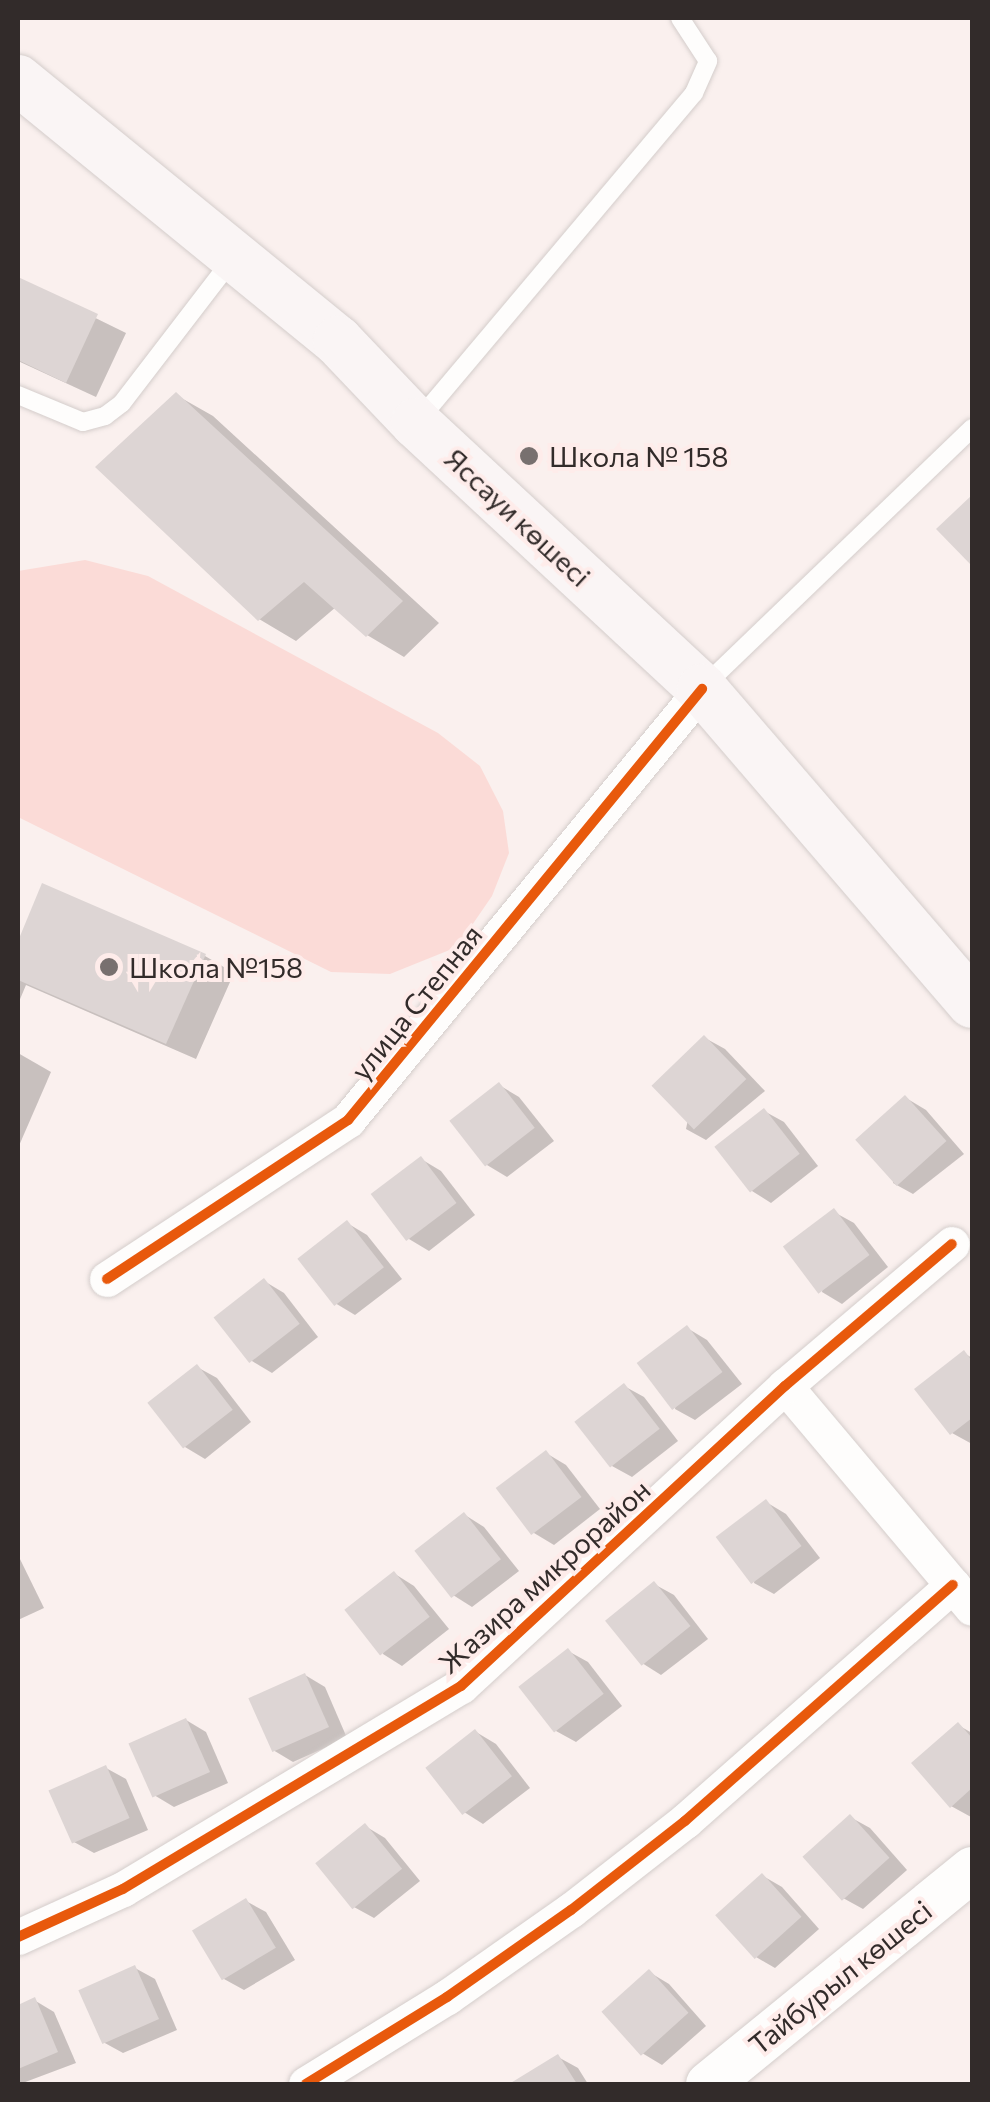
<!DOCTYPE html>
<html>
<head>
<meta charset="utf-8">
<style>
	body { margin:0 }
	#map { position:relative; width:990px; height:2102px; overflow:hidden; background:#faf0ee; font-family:Commissioner,sans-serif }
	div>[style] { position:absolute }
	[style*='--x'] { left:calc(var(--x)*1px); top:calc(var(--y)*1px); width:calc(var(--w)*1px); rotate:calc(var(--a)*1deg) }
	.green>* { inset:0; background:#fbdbd7 }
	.shadow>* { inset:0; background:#0003 }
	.building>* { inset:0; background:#ddd5d4; transform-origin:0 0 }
	.roads { filter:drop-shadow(0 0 2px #d4cdcb) drop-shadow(0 0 2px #d4cdcb) }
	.service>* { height:18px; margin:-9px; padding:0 9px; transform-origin:9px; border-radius:9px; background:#fefdfc }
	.minor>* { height:35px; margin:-17.5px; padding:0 17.5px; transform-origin:17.5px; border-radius:17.5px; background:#fefdfc }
	.tertiary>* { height:45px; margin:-22.5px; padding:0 22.5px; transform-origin:22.5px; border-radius:22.5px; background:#fefdfc }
	.secondary>* { height:50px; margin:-25px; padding:0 25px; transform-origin:25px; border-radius:25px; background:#faf5f5 }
	.cycleway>* { height:10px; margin:-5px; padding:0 5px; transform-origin:5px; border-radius:5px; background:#e8590c }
	.dots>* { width:28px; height:28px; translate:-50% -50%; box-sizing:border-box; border:5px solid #feecea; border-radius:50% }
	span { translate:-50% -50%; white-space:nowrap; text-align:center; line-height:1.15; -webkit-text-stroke:8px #feecea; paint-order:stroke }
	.poi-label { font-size:28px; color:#322b2a }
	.left { translate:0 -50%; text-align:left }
	.street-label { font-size:28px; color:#322b2a }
	.frame { position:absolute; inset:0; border:20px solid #322b2a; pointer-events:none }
</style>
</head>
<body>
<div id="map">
	<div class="green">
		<i style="clip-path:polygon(85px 560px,148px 576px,438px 733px,480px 766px,503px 811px,509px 853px,492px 896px,457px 947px,390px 974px,331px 972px,18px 817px,18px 571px)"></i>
	</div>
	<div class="shadow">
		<i style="clip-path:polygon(18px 280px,126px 333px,96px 397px,18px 361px)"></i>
		<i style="clip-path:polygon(176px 395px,213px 416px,439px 623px,404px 657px,367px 635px,336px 607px,296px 641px,259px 619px)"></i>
		<i style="clip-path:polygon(18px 944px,205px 956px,234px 973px,196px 1059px,26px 985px,18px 1004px)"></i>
		<i style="clip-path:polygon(705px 1038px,725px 1049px,765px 1091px,706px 1140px,686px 1129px)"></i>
		<i style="clip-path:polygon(18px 1053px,51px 1072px,18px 1148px)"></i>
		<i style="clip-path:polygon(499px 1085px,519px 1097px,554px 1141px,507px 1177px,487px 1165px)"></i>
		<i style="clip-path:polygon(906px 1098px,926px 1110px,964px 1154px,913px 1194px,893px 1183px)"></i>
		<i style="clip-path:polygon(764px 1111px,784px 1122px,818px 1166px,771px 1203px,752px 1191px)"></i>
		<i style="clip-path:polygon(421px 1159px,441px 1171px,475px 1215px,429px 1251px,409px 1239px)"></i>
		<i style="clip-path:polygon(834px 1212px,854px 1223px,888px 1267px,842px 1304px,822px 1292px)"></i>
		<i style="clip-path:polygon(347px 1223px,367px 1235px,402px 1279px,355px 1315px,335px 1303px)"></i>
		<i style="clip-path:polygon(264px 1281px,284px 1293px,318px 1337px,272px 1373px,252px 1361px)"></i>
		<i style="clip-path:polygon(687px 1328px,707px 1340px,742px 1384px,695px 1420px,675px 1409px)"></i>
		<i style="clip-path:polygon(964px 1353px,972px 1358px,972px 1444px,952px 1433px)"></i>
		<i style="clip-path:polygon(197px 1367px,217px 1378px,251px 1422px,205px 1459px,185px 1447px)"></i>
		<i style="clip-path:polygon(624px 1386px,644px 1397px,678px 1441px,632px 1477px,612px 1466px)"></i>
		<i style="clip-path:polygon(546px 1453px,566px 1465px,600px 1509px,554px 1545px,534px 1533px)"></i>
		<i style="clip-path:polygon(766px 1502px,786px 1514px,820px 1558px,774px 1594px,754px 1583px)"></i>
		<i style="clip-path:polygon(465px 1515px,484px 1527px,519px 1571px,472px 1607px,453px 1595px)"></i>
		<i style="clip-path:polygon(18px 1555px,44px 1608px,18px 1620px)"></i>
		<i style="clip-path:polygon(395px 1574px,414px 1586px,449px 1629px,402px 1666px,383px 1654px)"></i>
		<i style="clip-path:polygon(654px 1584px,674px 1595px,708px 1639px,661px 1675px,642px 1663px)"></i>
		<i style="clip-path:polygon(568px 1651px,588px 1662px,622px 1706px,576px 1742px,556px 1731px)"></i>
		<i style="clip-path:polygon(305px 1675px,325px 1687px,347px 1738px,293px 1762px,273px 1750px)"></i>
		<i style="clip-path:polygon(186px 1720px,206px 1732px,228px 1783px,174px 1807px,154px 1795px)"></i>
		<i style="clip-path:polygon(958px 1725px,972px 1733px,971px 1817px,951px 1806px)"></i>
		<i style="clip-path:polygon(476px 1732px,496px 1744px,530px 1788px,483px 1824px,464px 1812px)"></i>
		<i style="clip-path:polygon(106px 1768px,126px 1779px,148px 1830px,94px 1853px,74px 1842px)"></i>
		<i style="clip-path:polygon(850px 1817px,870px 1828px,907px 1870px,863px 1909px,843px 1898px)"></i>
		<i style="clip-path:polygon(365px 1826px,385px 1838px,420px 1881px,374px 1918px,354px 1907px)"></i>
		<i style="clip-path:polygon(763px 1876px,782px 1887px,819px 1929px,775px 1968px,756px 1957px)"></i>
		<i style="clip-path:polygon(246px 1901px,266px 1912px,295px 1960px,244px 1990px,224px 1979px)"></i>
		<i style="clip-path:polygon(135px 1968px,155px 1979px,177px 2030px,123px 2053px,103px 2042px)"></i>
		<i style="clip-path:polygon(649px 1972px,669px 1984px,706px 2026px,662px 2065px,642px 2053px)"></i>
		<i style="clip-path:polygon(34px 2000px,54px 2012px,76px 2063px,20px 2084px,18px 2008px)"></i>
		<i style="clip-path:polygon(558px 2057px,578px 2068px,588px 2084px,514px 2084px)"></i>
	</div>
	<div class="building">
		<i style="clip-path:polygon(18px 277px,98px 314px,66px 383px,18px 360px)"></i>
		<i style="clip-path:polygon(176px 392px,403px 601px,366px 637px,304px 582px,258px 621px,95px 467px)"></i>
		<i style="clip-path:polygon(972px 495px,972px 566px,936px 529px)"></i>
		<i style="clip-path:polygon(42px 883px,206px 954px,166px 1044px,18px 980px,18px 941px)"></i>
		<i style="left:704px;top:1035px;width:61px;height:73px;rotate:46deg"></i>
		<i style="left:499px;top:1082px;width:58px;height:63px;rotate:52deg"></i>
		<i style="left:905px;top:1095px;width:62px;height:67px;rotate:48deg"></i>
		<i style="left:764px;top:1108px;width:58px;height:63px;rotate:52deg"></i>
		<i style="left:421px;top:1156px;width:59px;height:63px;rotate:53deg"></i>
		<i style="left:834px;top:1208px;width:59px;height:64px;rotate:53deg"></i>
		<i style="left:347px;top:1220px;width:60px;height:63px;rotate:52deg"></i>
		<i style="left:264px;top:1278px;width:58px;height:64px;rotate:52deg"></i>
		<i style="left:687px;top:1325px;width:59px;height:63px;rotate:53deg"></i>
		<i style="clip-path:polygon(964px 1350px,972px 1361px,972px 1418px,950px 1435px,914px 1389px)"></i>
		<i style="left:197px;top:1364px;width:58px;height:63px;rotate:52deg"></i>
		<i style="left:624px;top:1383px;width:58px;height:63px;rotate:52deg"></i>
		<i style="left:546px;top:1450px;width:59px;height:63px;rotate:53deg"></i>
		<i style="left:766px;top:1499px;width:59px;height:63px;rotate:53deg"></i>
		<i style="left:464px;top:1512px;width:60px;height:63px;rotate:52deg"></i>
		<i style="left:394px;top:1571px;width:58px;height:63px;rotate:52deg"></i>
		<i style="left:654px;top:1581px;width:58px;height:63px;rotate:51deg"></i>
		<i style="left:568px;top:1648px;width:58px;height:63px;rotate:52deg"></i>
		<i style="left:305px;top:1673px;width:59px;height:62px;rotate:66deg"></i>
		<i style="left:186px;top:1718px;width:59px;height:63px;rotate:66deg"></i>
		<i style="clip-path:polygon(958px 1722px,972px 1738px,972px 1788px,950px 1808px,911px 1763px)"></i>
		<i style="left:475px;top:1729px;width:60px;height:63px;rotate:52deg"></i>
		<i style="left:106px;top:1765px;width:58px;height:63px;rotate:66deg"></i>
		<i style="left:850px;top:1814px;width:59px;height:64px;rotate:48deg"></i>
		<i style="left:365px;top:1823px;width:59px;height:64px;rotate:51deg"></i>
		<i style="left:762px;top:1873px;width:59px;height:63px;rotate:48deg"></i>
		<i style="left:246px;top:1898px;width:58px;height:63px;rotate:59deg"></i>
		<i style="left:135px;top:1965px;width:59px;height:62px;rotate:66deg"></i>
		<i style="left:649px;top:1969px;width:59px;height:64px;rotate:48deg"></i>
		<i style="clip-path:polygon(35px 1997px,58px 2052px,18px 2069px,18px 2005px)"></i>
		<i style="clip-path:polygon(558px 2054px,577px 2084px,509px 2084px)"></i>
	</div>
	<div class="roads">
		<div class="service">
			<i style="--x:18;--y:395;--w:70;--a:22.6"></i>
			<i style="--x:83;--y:422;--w:23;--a:-15"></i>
			<i style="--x:105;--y:416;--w:21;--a:-37"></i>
			<i style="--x:122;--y:403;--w:184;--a:-52.5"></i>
			<i style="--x:417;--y:422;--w:430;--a:-49.9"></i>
			<i style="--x:694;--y:93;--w:35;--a:-66"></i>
			<i style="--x:708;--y:61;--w:51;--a:-123.1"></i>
			<i style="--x:702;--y:688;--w:375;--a:-43.9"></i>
		</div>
		<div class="minor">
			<i style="--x:107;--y:1279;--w:289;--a:-33.4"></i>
			<i style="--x:348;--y:1120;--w:558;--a:-50.6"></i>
			<i style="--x:785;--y:1386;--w:290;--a:49.9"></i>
			<i style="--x:18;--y:1937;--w:115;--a:-24.6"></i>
			<i style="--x:123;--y:1889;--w:394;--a:-31"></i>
			<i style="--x:461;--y:1686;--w:442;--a:-42.8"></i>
			<i style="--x:785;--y:1386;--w:219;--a:-40.4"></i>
			<i style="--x:306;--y:2084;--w:166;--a:-31.7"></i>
			<i style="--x:447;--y:1997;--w:151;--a:-35.1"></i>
			<i style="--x:571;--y:1910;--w:145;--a:-38"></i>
			<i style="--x:685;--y:1821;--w:357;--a:-41.4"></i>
		</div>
		<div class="tertiary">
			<i style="--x:708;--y:2084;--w:340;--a:-39.2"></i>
		</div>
		<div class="secondary">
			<i style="--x:18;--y:80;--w:413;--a:39.2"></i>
			<i style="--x:338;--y:341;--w:113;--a:46.4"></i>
			<i style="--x:416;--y:423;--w:391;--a:42.9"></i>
			<i style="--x:702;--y:689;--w:414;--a:49.3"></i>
		</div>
	</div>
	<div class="cycleway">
		<i style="--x:107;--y:1279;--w:289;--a:-33.4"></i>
		<i style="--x:348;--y:1120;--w:558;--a:-50.6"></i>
		<i style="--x:18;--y:1937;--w:115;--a:-24.6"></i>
		<i style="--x:123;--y:1889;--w:394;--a:-31"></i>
		<i style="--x:461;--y:1686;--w:442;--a:-42.8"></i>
		<i style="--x:785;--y:1386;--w:219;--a:-40.4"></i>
		<i style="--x:306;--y:2084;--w:166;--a:-31.7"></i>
		<i style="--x:447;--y:1997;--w:151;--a:-35.1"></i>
		<i style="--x:571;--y:1910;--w:145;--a:-38"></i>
		<i style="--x:685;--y:1821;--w:357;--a:-41.4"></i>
	</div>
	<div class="dots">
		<i style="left:529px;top:456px;background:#78706f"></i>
		<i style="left:109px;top:967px;background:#78706f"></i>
	</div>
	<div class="poi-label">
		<span class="left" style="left:549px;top:456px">Школа № 158</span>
		<span class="left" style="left:129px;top:967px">Школа №158</span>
	</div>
	<div class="street-label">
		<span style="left:518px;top:517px;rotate:43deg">Яссауи көшесі</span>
		<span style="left:416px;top:1002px;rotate:-51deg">улица Степная</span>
		<span style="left:544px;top:1576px;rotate:-42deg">Жазира микрорайон</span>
		<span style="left:840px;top:1977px;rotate:-39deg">Тайбурыл көшесі</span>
	</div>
	<div class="frame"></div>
</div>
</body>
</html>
